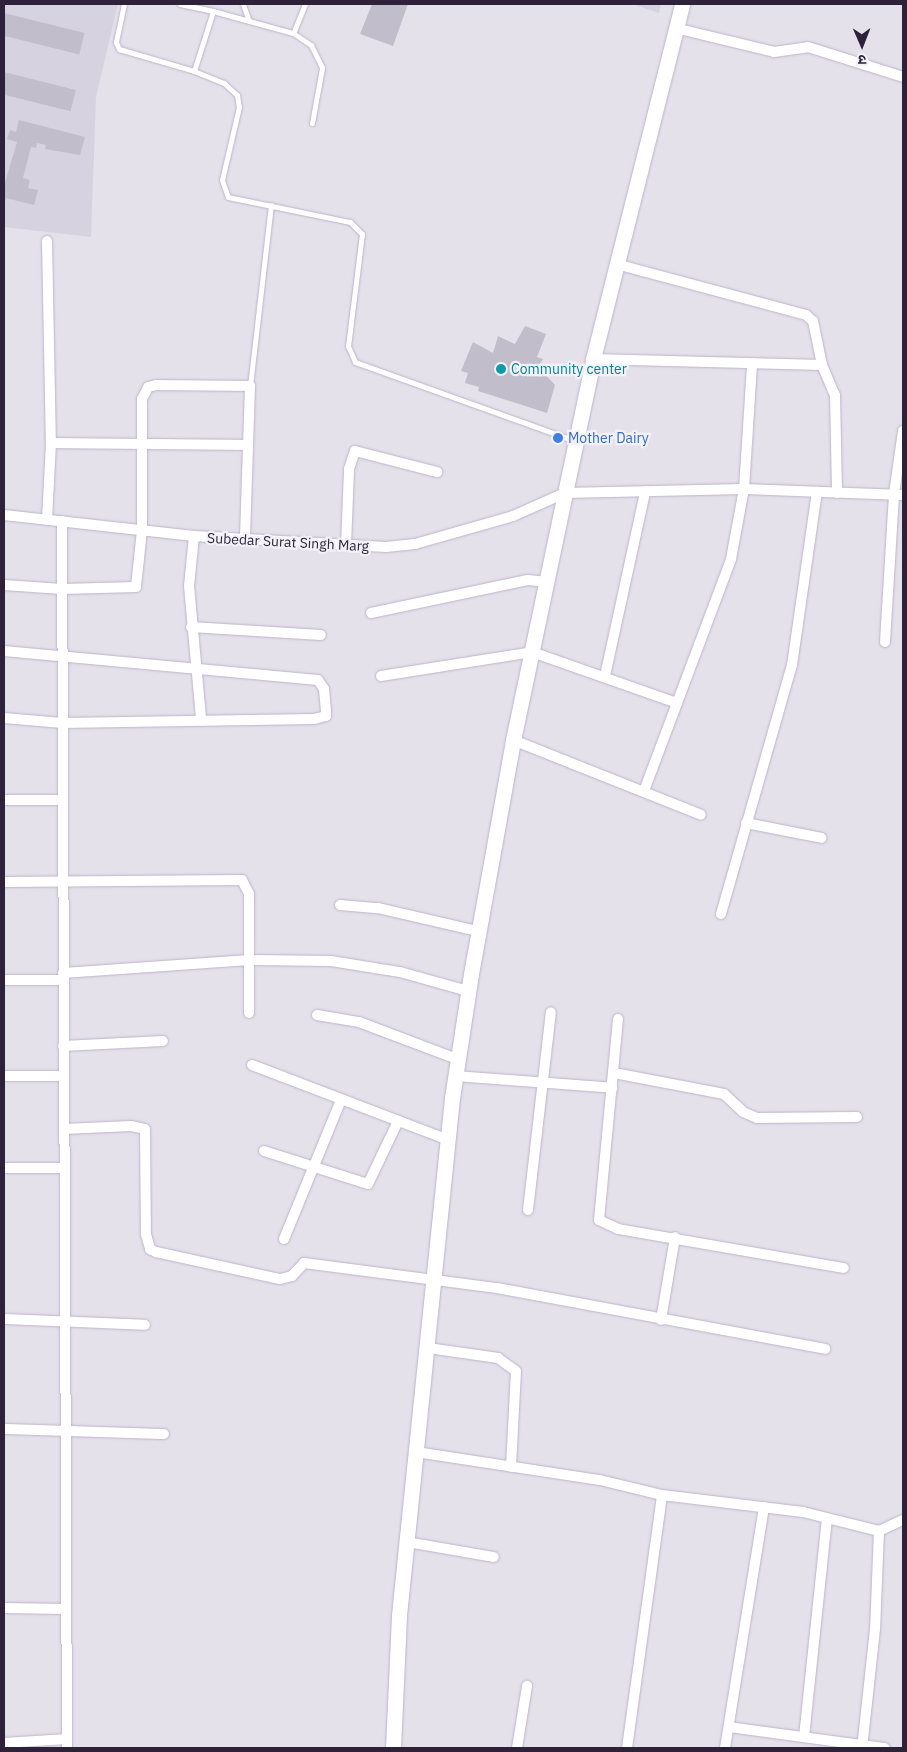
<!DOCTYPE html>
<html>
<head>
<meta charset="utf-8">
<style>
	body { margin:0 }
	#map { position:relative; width:907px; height:1752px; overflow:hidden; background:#e4e1eb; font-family:"IBM Plex Sans","Noto Sans Devanagari",sans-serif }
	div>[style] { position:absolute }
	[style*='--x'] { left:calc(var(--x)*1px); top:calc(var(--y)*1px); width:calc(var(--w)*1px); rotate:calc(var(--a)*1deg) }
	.built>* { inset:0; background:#d6d2df }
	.building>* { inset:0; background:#c2bdcb; transform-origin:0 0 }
	.roads { filter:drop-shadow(0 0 1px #bdb4ca) drop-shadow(0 0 1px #bdb4ca) }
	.lane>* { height:5px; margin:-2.5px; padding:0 2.5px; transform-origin:2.5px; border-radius:2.5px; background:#fff }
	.street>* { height:10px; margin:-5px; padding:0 5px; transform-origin:5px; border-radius:5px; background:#fff }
	.secondary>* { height:15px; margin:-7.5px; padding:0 7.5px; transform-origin:7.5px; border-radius:7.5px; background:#fff }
	.dots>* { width:14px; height:14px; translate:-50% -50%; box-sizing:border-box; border:2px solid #f3f1f8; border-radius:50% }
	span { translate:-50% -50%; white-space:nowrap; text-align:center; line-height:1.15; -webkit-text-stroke:4.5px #f3f1f8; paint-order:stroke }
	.culture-label { font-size:14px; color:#0d838f }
	.left { translate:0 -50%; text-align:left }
	.shop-label { font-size:14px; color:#366cbe }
	.street-label { font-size:14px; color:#2e223b }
	.frame { position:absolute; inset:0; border:5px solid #2e223b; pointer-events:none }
	.north { position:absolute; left:837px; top:20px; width:50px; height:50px; -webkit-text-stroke:4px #f3f1f8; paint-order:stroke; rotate:179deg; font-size:14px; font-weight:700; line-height:20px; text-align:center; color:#2e223b }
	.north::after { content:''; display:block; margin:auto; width:18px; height:22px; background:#2e223b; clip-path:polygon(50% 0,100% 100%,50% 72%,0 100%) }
</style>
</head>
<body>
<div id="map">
	<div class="built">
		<i style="clip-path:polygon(4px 4px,118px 4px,96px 97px,91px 237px,4px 227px)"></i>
		<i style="clip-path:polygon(632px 4px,661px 4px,659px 13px)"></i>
	</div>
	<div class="building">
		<i style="clip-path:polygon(372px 4px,408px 4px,393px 46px,360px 34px)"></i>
		<i style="left:4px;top:13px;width:83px;height:22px;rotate:14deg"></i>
		<i style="left:4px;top:72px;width:74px;height:22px;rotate:14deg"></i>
		<i style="clip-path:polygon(19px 120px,85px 137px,80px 155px,45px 149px,46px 145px,37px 143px,36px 148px,31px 147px,23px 178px,30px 180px,28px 188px,38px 190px,34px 205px,6px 198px,4px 204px,4px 186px,17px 142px,7px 139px,10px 130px,16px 132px)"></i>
		<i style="clip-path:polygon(525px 326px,546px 334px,537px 357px,543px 359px,538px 367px,555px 385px,547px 413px,478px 391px,479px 387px,465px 383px,468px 373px,461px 371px,473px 342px,493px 353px,498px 336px,515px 344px)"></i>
	</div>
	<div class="roads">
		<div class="lane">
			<i style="--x:124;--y:4;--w:39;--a:102"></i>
			<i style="--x:116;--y:42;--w:8;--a:67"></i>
			<i style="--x:119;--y:49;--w:78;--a:16.3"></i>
			<i style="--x:194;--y:71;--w:63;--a:-72.4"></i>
			<i style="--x:213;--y:11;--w:83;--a:15.4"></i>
			<i style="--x:180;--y:4;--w:34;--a:12"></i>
			<i style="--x:243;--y:4;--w:18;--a:71"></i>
			<i style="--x:305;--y:4;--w:31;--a:112"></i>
			<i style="--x:293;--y:33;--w:22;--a:34"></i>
			<i style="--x:311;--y:45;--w:25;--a:64"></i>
			<i style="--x:322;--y:68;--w:56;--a:100.3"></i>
			<i style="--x:194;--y:71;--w:32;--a:22"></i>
			<i style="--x:224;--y:83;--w:18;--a:43"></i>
			<i style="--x:237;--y:95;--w:12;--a:81"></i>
			<i style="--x:239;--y:107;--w:75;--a:103.1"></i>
			<i style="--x:222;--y:180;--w:18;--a:71"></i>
			<i style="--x:228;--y:197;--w:125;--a:11.6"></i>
			<i style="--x:350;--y:222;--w:17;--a:45"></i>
			<i style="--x:362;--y:234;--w:113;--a:97.1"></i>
			<i style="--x:348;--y:346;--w:17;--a:66"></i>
			<i style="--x:355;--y:362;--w:232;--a:19.7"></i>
			<i style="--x:250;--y:386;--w:182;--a:-83.4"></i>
		</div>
		<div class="street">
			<i style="--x:675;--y:28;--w:102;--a:13.6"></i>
			<i style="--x:774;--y:52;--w:34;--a:-8"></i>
			<i style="--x:808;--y:47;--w:100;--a:17.5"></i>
			<i style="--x:47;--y:241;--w:202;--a:88.9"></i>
			<i style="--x:51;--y:443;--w:76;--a:93"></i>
			<i style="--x:616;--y:264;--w:197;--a:15"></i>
			<i style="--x:806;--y:315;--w:9;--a:41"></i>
			<i style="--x:813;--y:321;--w:45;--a:78.4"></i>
			<i style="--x:593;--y:359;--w:229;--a:1.5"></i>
			<i style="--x:822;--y:365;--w:33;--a:67"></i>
			<i style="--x:835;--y:395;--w:98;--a:88.8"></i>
			<i style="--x:51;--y:443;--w:197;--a:0.6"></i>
			<i style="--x:4;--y:515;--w:191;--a:6.3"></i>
			<i style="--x:194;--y:536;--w:192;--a:3.3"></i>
			<i style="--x:386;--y:547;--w:29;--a:-6"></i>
			<i style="--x:415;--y:544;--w:102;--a:-15.9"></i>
			<i style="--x:513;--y:516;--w:57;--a:-23.9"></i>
			<i style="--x:565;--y:493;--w:179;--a:-1.3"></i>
			<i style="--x:744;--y:489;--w:159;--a:2.2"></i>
			<i style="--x:62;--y:521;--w:1227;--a:89.77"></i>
			<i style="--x:194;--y:536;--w:50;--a:95.7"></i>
			<i style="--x:189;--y:586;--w:133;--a:84.8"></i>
			<i style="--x:346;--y:545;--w:76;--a:-87.7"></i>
			<i style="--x:349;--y:469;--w:19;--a:-72"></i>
			<i style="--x:355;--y:451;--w:85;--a:14.4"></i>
			<i style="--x:4;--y:585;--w:58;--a:3.9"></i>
			<i style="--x:62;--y:589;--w:74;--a:-1.5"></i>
			<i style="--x:136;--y:587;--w:57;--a:-84"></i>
			<i style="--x:142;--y:530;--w:131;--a:-90"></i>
			<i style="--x:142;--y:399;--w:13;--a:-63"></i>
			<i style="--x:148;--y:387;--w:8;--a:-14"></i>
			<i style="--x:156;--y:385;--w:94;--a:0.6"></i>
			<i style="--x:250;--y:386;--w:154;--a:91.9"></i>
			<i style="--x:371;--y:613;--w:160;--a:-11.9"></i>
			<i style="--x:528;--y:580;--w:19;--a:6"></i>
			<i style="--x:191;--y:627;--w:130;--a:3.5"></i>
			<i style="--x:885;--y:642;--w:148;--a:-86.5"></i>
			<i style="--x:894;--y:494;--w:64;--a:-81.9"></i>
			<i style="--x:4;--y:651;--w:315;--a:5.3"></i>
			<i style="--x:318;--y:680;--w:11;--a:56"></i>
			<i style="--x:324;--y:689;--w:21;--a:85"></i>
			<i style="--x:326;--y:710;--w:6;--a:90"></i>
			<i style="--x:326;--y:716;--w:12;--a:166"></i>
			<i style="--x:314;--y:719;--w:252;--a:179.1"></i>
			<i style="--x:62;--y:723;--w:58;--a:-175.1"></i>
			<i style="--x:381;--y:676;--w:153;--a:-9"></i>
			<i style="--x:532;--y:652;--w:154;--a:19.4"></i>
			<i style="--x:605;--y:676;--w:188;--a:-77.7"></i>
			<i style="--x:513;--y:740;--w:202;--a:21.7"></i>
			<i style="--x:644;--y:791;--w:248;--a:-69.4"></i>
			<i style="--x:731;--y:559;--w:71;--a:-79.5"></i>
			<i style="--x:744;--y:489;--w:125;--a:-86.3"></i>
			<i style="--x:4;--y:800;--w:58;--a:0"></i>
			<i style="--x:746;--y:823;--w:77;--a:11.2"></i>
			<i style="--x:4;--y:882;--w:238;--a:-0.5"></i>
			<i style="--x:242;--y:880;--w:16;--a:63"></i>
			<i style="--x:249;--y:894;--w:119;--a:90"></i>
			<i style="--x:340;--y:905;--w:38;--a:5"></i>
			<i style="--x:378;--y:908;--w:103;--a:13"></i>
			<i style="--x:721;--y:914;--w:259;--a:-74.1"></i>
			<i style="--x:792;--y:665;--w:175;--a:-81.8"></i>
			<i style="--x:63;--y:973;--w:187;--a:-4"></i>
			<i style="--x:250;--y:960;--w:81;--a:0.7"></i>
			<i style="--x:331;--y:961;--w:70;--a:9.1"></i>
			<i style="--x:400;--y:972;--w:71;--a:15.6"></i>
			<i style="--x:4;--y:980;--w:59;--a:0"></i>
			<i style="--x:317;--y:1015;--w:43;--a:9.5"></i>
			<i style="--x:359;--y:1022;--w:105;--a:20.7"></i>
			<i style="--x:618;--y:1019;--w:202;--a:95.4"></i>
			<i style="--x:599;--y:1220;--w:21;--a:25"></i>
			<i style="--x:618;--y:1229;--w:229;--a:9.8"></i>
			<i style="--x:63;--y:1046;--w:100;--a:-2.9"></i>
			<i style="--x:252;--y:1065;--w:210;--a:20.9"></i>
			<i style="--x:614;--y:1073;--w:112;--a:10.8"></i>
			<i style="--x:724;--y:1094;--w:26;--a:43"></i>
			<i style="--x:743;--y:1112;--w:15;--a:23"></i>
			<i style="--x:757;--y:1118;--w:100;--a:-0.6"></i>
			<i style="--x:4;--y:1076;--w:59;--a:0"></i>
			<i style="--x:455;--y:1076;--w:158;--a:4.3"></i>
			<i style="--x:64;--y:1129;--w:67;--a:-2.6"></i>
			<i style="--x:131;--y:1126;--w:14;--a:12"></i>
			<i style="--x:145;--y:1129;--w:105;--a:89.5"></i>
			<i style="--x:146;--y:1234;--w:16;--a:75"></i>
			<i style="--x:150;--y:1249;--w:7;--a:27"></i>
			<i style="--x:156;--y:1252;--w:127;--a:12.3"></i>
			<i style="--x:280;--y:1279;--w:12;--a:-14"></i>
			<i style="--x:292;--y:1276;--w:18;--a:-47"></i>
			<i style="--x:304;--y:1263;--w:195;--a:7.4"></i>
			<i style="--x:497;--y:1288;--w:334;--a:10.5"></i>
			<i style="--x:264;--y:1151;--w:109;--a:17.6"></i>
			<i style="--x:368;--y:1184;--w:70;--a:-64.5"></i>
			<i style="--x:4;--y:1168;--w:60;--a:0"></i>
			<i style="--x:528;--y:1210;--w:199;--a:-83.4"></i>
			<i style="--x:284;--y:1239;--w:150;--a:-67.7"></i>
			<i style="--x:4;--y:1319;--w:141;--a:2.4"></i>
			<i style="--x:661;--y:1320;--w:84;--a:-80.4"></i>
			<i style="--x:428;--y:1348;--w:71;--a:8.1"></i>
			<i style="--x:498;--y:1358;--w:22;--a:36"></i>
			<i style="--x:516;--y:1371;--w:96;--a:93"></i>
			<i style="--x:4;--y:1429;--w:160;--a:1.8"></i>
			<i style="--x:416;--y:1452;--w:186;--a:8.7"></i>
			<i style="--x:600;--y:1480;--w:64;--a:13.6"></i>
			<i style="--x:662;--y:1495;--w:142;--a:6.9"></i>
			<i style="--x:803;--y:1512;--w:78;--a:14"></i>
			<i style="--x:879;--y:1531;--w:98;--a:92.3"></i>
			<i style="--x:875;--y:1629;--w:120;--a:96.2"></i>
			<i style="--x:879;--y:1531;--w:26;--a:-25"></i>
			<i style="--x:407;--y:1542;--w:88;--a:9.8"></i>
			<i style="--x:4;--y:1608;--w:62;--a:0.9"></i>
			<i style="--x:729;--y:1727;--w:157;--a:7.7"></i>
			<i style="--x:804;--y:1737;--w:219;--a:-84"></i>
			<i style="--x:4;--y:1743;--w:63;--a:-3.6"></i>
			<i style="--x:517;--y:1748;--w:63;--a:-80.8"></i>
			<i style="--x:627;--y:1748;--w:255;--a:-82.1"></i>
			<i style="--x:725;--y:1748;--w:244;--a:-80.8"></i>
		</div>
		<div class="secondary">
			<i style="--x:393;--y:1748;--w:133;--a:-87.4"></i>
			<i style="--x:399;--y:1615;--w:520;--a:-84.15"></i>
			<i style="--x:452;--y:1098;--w:125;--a:-81.3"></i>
			<i style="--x:471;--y:974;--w:238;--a:-79.8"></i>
			<i style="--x:513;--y:740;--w:389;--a:-78.1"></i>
			<i style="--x:593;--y:359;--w:366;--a:-75.9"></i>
		</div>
	</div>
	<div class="dots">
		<i style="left:501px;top:369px;background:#0f9aa8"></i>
		<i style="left:558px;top:438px;background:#3f7fe0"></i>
	</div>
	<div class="culture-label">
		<span class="left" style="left:511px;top:369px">Community center</span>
	</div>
	<div class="shop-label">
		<span class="left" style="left:568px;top:438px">Mother Dairy</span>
	</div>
	<div class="street-label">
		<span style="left:288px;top:542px;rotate:3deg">Subedar Surat Singh Marg</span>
	</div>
	<div class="frame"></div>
	<div class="north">उ</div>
</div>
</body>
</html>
